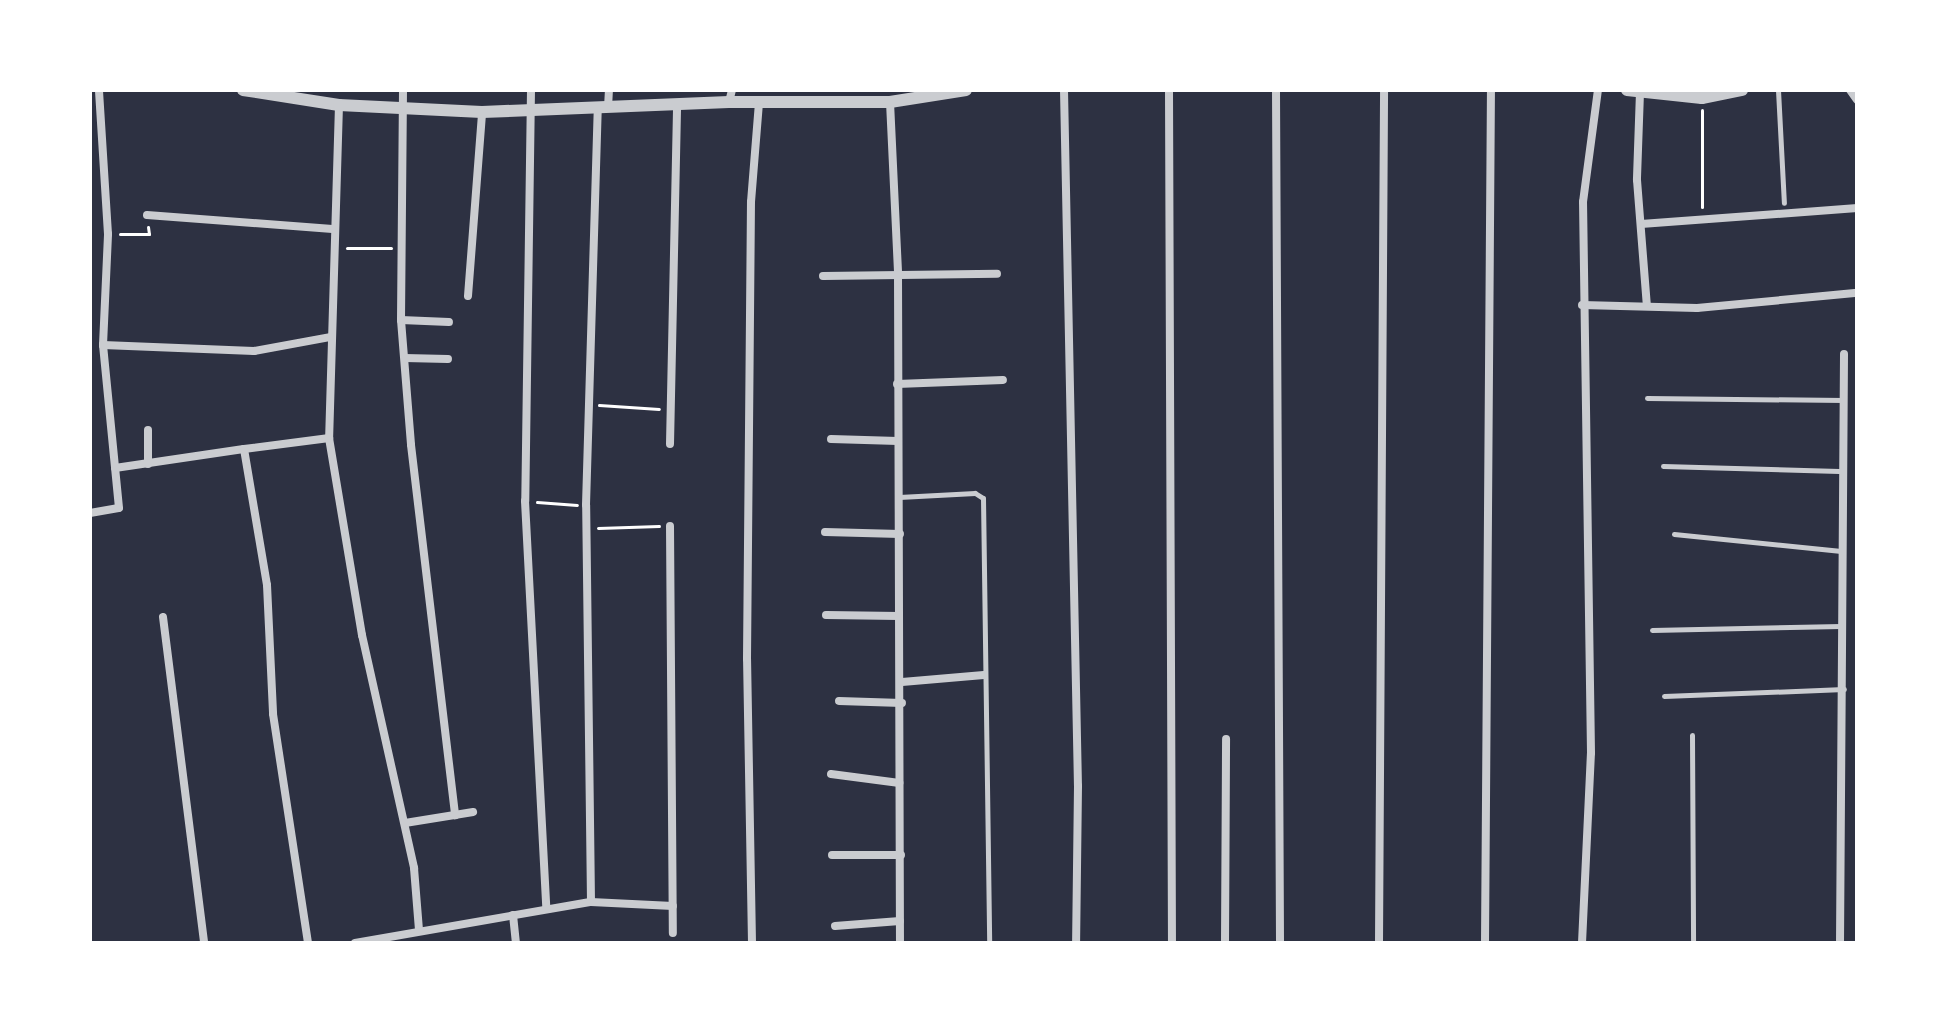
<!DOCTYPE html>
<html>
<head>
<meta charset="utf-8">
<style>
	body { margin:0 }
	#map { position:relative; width:1947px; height:1033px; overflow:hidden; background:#2d3142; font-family:Quicksand,sans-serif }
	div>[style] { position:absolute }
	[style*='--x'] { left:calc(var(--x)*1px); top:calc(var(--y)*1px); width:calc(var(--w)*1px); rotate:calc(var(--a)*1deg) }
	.path>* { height:3px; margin:-1.5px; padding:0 1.5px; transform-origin:1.5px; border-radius:1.5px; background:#fff }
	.service>* { height:5px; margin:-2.5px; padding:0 2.5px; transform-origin:2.5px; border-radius:2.5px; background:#caccd0 }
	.minor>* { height:8px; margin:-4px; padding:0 4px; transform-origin:4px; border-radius:4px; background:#caccd0 }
	.tertiary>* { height:12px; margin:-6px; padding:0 6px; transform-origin:6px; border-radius:6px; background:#caccd0 }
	span { translate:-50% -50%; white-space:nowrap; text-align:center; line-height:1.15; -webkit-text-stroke:8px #fff; paint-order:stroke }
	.frame { position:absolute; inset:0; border:92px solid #fff; pointer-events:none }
</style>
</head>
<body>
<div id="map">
	<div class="path">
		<i style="--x:1702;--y:110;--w:97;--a:90"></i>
		<i style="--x:120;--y:234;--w:29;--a:0"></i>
		<i style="--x:149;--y:234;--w:7;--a:-98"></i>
		<i style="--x:347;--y:248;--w:44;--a:0"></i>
		<i style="--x:599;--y:405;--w:60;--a:3.8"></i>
		<i style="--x:537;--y:502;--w:40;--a:4.3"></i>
		<i style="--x:598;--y:528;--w:61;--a:-1.9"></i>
	</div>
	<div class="service">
		<i style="--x:1778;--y:90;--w:113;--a:87"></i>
		<i style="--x:1647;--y:398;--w:197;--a:0.6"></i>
		<i style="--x:1663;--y:466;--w:176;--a:1.6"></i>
		<i style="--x:899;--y:497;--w:76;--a:-3"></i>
		<i style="--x:975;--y:493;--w:9;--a:32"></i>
		<i style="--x:983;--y:498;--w:445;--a:89.2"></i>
		<i style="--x:1674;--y:534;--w:168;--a:5.8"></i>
		<i style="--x:1652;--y:630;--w:189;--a:-1.2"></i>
		<i style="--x:1664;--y:696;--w:180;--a:-2.2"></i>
		<i style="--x:1692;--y:735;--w:208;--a:89.7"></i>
	</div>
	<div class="minor">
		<i style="--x:403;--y:90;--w:230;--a:90.5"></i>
		<i style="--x:401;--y:320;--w:125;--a:85.4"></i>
		<i style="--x:411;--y:445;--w:373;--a:83.2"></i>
		<i style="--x:531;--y:90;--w:411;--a:90.8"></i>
		<i style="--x:525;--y:501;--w:408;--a:87"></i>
		<i style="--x:1064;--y:90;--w:696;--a:88.85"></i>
		<i style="--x:1078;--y:786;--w:157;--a:90.7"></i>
		<i style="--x:1169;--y:90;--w:853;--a:89.8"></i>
		<i style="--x:1276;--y:90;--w:853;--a:89.73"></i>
		<i style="--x:1850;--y:90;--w:12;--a:55"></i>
		<i style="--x:1640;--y:92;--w:88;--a:92"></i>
		<i style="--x:1637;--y:180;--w:126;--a:85.5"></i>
		<i style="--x:729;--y:102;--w:12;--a:-76"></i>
		<i style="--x:890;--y:102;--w:172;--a:87.3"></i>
		<i style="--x:898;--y:274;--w:669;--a:89.83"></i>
		<i style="--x:339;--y:105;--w:333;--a:91.7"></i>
		<i style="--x:329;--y:438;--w:200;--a:80.5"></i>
		<i style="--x:362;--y:635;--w:239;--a:77.4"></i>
		<i style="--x:414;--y:868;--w:62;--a:85.4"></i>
		<i style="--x:608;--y:108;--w:18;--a:-87"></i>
		<i style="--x:147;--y:215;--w:186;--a:4.3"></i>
		<i style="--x:1641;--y:224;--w:217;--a:-4.2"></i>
		<i style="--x:823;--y:276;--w:174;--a:-0.7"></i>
		<i style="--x:468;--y:296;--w:185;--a:-85.6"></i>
		<i style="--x:1582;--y:305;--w:115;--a:1.5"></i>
		<i style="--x:1697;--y:308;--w:161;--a:-5.4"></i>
		<i style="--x:401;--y:320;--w:48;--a:2.4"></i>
		<i style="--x:103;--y:345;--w:151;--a:2.3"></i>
		<i style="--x:254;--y:351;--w:77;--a:-10.4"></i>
		<i style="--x:405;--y:358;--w:43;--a:1.3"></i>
		<i style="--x:897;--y:384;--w:106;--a:-2.2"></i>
		<i style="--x:831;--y:439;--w:67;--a:1.7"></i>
		<i style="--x:670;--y:444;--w:337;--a:-88.8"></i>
		<i style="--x:244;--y:449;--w:86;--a:-7.4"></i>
		<i style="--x:148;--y:464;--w:34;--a:-90"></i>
		<i style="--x:115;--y:468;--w:130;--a:-8.4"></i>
		<i style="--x:244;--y:449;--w:138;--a:80.4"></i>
		<i style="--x:267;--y:585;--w:129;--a:87.3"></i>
		<i style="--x:273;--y:714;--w:232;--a:81.3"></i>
		<i style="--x:90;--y:513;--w:29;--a:-10"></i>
		<i style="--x:119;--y:508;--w:164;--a:-95.6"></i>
		<i style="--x:103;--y:345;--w:111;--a:-87.4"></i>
		<i style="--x:108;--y:234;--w:144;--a:-93.6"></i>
		<i style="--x:670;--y:526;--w:407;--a:89.6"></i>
		<i style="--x:825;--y:532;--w:75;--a:1.5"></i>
		<i style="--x:826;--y:615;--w:73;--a:0.8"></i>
		<i style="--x:163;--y:617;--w:329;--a:82.8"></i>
		<i style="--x:902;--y:682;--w:82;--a:-4.9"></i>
		<i style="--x:839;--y:701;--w:63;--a:1.8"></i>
		<i style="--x:831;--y:774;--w:69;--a:7.5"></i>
		<i style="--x:405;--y:823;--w:69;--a:-9.2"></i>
		<i style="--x:832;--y:855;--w:69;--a:0"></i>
		<i style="--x:591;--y:902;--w:397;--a:-90.7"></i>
		<i style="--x:586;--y:505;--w:397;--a:-88.3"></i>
		<i style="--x:513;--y:915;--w:28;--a:84"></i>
		<i style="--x:835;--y:926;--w:65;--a:-4.4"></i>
		<i style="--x:355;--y:943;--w:240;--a:-9.9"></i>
		<i style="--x:591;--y:902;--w:82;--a:2.8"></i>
		<i style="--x:752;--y:943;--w:284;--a:-91"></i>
		<i style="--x:747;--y:659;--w:457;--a:-89.5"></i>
		<i style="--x:751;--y:202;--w:100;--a:-85.4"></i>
		<i style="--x:1225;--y:943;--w:204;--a:-89.7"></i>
		<i style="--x:1379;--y:943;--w:853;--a:-89.66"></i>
		<i style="--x:1485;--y:943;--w:853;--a:-89.6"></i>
		<i style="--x:1582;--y:943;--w:190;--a:-87.3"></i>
		<i style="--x:1591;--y:753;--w:551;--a:-90.83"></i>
		<i style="--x:1583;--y:202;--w:113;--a:-82.4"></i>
		<i style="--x:1840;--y:943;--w:589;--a:-89.61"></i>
	</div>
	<div class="tertiary">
		<i style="--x:243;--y:90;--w:97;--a:8.9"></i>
		<i style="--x:339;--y:105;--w:143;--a:2.8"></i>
		<i style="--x:482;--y:112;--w:247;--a:-2.3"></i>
		<i style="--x:729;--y:102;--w:161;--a:0"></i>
		<i style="--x:890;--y:102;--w:77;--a:-9"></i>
		<i style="--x:1627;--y:90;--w:75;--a:6.1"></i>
		<i style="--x:1702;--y:98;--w:41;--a:-11.3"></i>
	</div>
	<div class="frame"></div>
</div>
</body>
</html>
